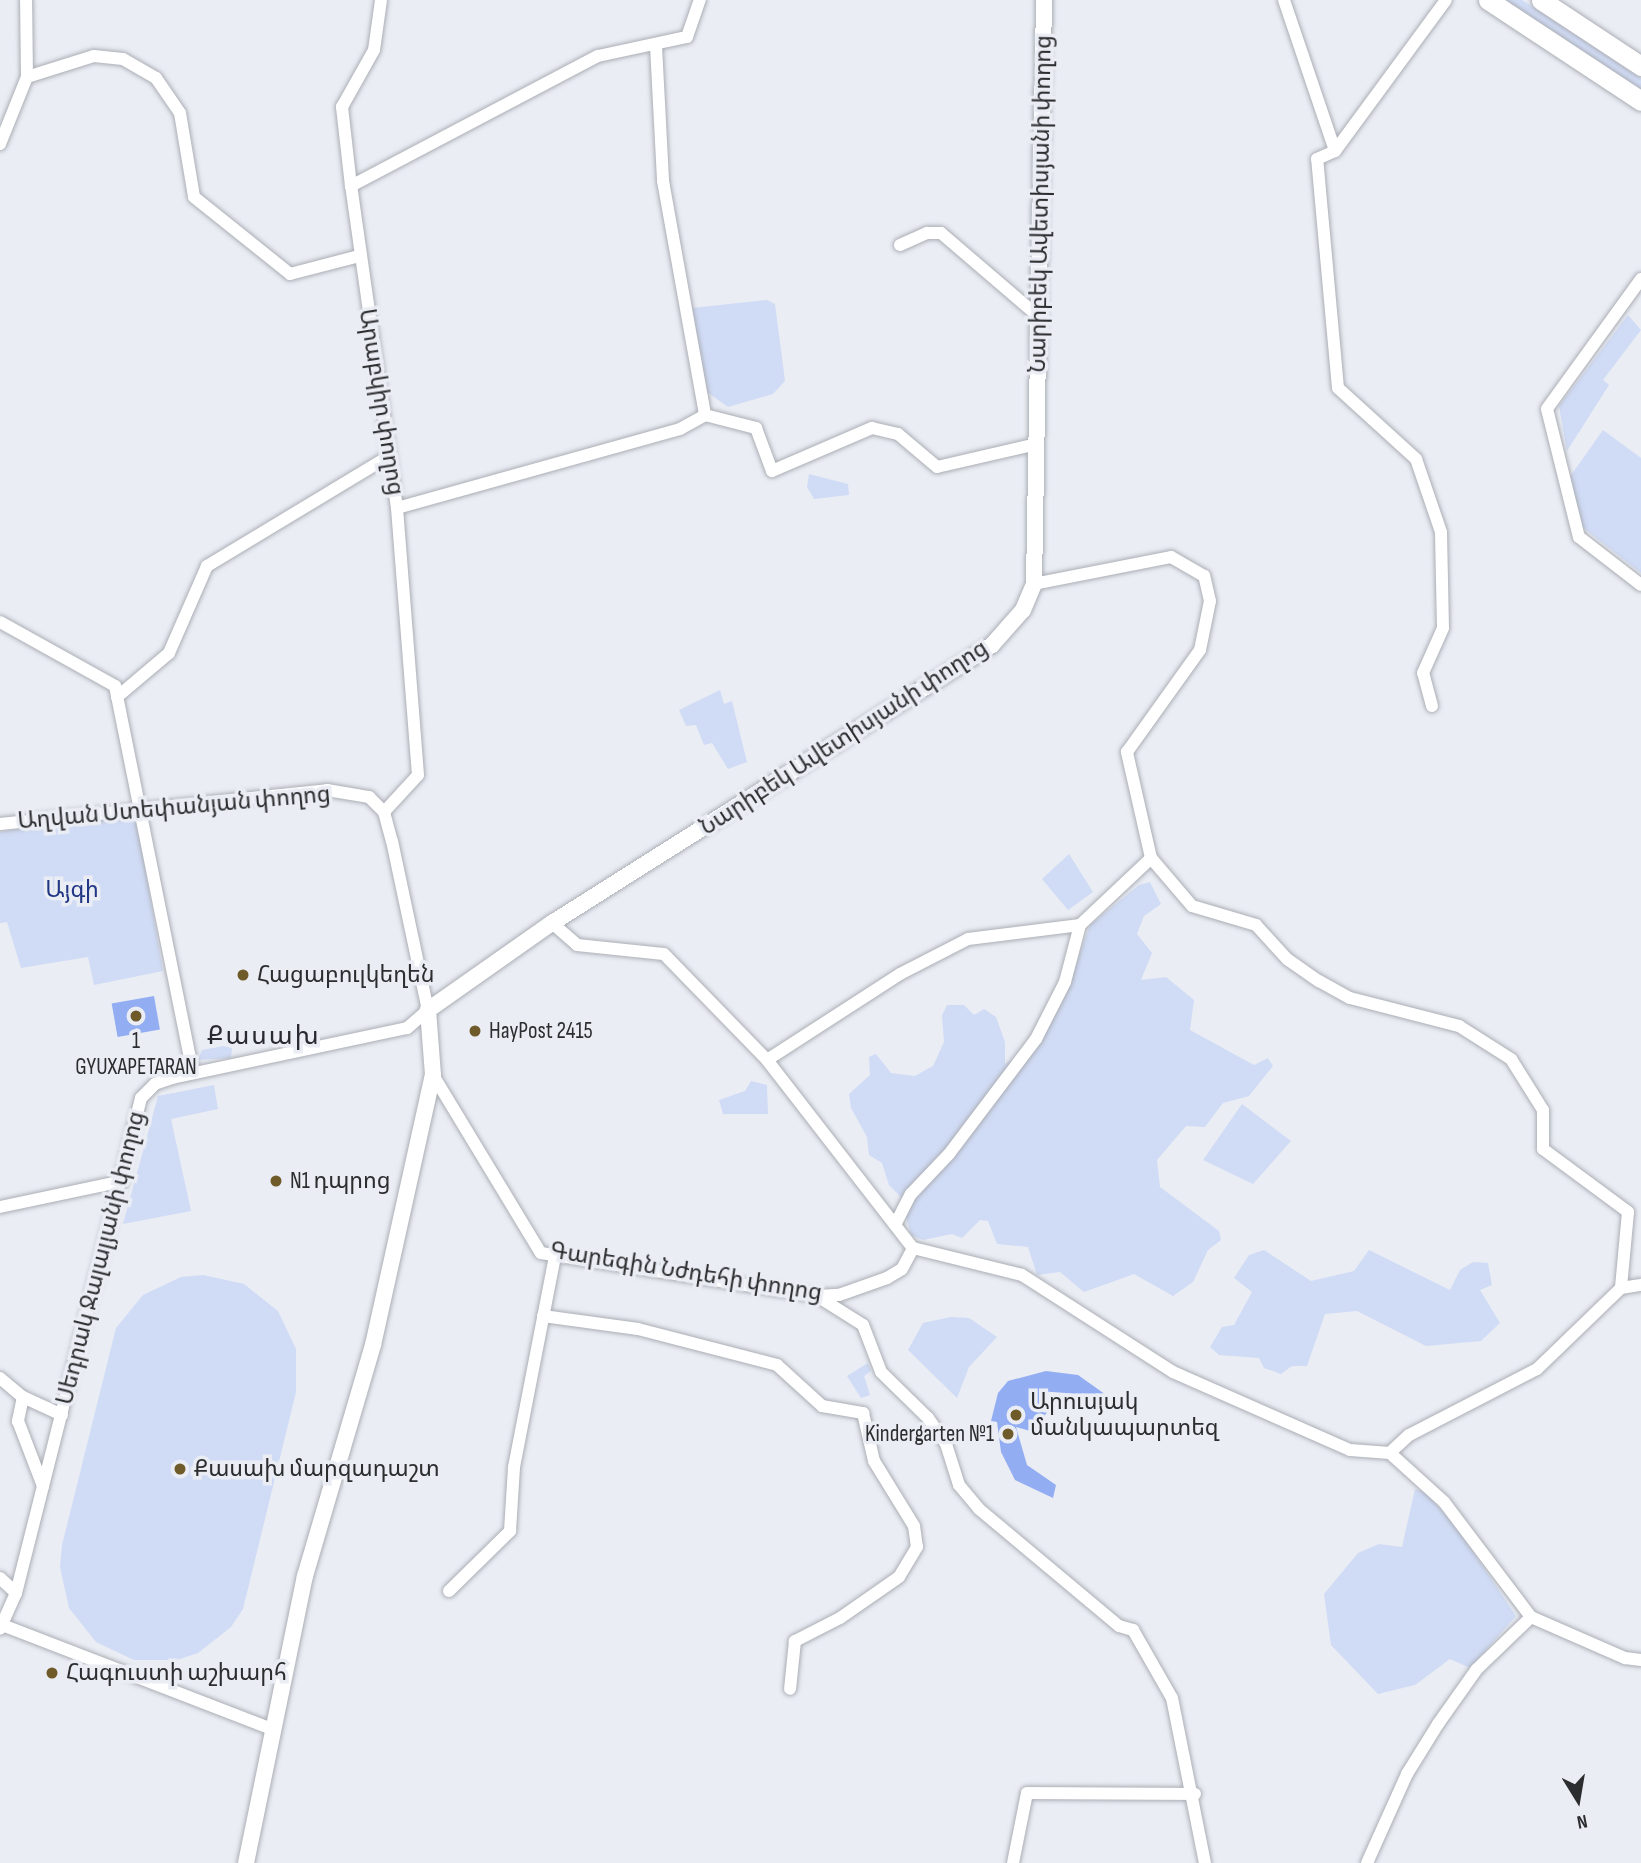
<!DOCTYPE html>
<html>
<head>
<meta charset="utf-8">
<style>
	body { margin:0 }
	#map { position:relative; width:1641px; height:1863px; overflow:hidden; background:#eaedf4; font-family:"Sofia Sans Condensed","Noto Sans Armenian",sans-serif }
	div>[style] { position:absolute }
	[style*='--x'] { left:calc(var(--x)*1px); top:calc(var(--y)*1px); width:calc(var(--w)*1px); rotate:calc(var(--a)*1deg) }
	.green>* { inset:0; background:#d0dbf5 }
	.building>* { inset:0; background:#93adf3; transform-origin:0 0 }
	.roads { filter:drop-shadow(0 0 2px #abaeb5) drop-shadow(0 0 2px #abaeb5) }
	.minor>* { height:12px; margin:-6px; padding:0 6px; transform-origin:6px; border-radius:6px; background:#fff }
	.tertiary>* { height:16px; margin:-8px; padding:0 8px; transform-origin:8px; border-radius:8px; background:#fff }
	.trunk>* { height:19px; margin:-9.5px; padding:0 9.5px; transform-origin:9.5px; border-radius:9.5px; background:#fff }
	.dots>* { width:19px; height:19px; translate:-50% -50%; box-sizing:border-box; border:4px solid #eaedf4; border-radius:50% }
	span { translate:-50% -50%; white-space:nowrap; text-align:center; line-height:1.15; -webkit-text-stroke:7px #eaedf4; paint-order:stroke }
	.street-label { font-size:23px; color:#2b2d2f }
	.park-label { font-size:23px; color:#213785 }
	.poi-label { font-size:23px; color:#2b2d2f }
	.left { translate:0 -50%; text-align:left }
	.right { translate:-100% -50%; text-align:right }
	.quarter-label { font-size:26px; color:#282a2f; letter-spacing:2px }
	.north { position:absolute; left:1543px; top:1765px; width:70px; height:70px; -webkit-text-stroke:5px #eaedf4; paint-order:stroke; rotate:169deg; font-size:19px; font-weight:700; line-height:28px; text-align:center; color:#2b2d2f }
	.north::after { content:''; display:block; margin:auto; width:24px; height:32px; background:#2b2d2f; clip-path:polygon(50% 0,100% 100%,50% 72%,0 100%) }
</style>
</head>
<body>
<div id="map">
	<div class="green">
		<i style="clip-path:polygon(1501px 0,1522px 0,1641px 78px,1641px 92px)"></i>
		<i style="clip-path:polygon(767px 300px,775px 304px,785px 381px,773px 394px,728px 407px,707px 392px,692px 308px)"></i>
		<i style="clip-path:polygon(1628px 315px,1641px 330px,1603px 380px,1609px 385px,1567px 451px,1559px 406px)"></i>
		<i style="clip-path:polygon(1603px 430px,1641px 458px,1641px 573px,1581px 526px,1569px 478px)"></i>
		<i style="clip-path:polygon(809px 474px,848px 484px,849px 495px,814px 499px,807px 487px)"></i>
		<i style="clip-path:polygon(720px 690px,724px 704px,732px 701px,747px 762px,728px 769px,712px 743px,704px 745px,696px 725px,686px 726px,679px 710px)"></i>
		<i style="clip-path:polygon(135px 809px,163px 971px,94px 985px,88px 957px,21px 968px,7px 922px,0 923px,0 832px)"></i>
		<i style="clip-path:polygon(1069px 854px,1093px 892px,1068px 910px,1042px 879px)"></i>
		<i style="clip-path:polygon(1150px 882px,1161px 904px,1144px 916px,1137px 934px,1152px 953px,1141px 980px,1166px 977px,1194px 1000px,1190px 1030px,1254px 1065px,1268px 1058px,1273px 1066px,1249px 1096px,1223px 1103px,1205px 1127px,1186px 1126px,1157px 1160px,1160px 1187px,1219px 1231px,1221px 1240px,1208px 1250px,1193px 1282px,1173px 1296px,1134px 1274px,1084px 1292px,1060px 1272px,1037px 1275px,1028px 1247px,997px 1244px,988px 1221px,980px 1220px,962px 1238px,952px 1234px,923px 1240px,911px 1235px,901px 1197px,889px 1185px,882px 1163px,869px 1155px,867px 1137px,851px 1108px,849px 1094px,870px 1075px,869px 1057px,876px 1054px,891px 1073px,915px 1076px,933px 1066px,944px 1042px,942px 1015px,947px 1005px,964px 1005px,974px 1015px,984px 1009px,996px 1017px,1005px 1042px,1005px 1064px,1036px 1046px,1071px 978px,1090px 925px,1139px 885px)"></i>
		<i style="clip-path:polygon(223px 1046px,232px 1048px,231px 1058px,198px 1060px,202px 1050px)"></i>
		<i style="clip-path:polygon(751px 1081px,767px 1085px,768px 1114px,723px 1114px,719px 1100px,745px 1091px)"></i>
		<i style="clip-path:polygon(214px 1085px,218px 1109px,171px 1119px,191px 1211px,123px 1224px,158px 1096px)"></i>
		<i style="clip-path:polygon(1242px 1104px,1291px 1141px,1253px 1184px,1203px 1160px)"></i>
		<i style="clip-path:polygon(1264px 1250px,1311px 1281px,1354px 1271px,1369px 1250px,1450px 1290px,1460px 1270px,1473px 1262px,1488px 1263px,1492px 1285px,1480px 1290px,1500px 1323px,1481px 1341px,1426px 1346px,1357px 1311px,1325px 1314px,1307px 1366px,1292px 1366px,1281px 1374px,1264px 1368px,1259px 1358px,1219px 1355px,1210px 1347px,1222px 1327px,1234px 1325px,1252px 1292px,1234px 1278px,1249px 1255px)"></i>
		<i style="clip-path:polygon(203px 1275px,244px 1284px,278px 1311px,296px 1349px,296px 1392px,243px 1609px,231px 1627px,198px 1653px,177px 1660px,134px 1660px,96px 1642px,69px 1608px,60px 1567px,62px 1545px,116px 1328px,143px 1295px,181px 1277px)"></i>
		<i style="clip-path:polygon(951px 1317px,969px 1318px,997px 1337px,969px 1367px,957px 1398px,908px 1350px,923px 1323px)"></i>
		<i style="clip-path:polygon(868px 1363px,871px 1371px,864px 1376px,870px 1395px,861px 1398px,847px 1376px)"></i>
		<i style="clip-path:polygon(1415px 1489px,1425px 1492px,1455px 1525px,1516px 1616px,1470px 1668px,1450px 1659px,1415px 1685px,1378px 1694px,1331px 1645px,1324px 1594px,1358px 1553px,1379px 1544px,1402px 1547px)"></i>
	</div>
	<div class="building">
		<i style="left:154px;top:996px;width:34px;height:43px;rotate:80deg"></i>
		<i style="clip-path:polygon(1046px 1371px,1078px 1375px,1116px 1402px,1104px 1410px,1079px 1394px,1039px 1391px,1051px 1406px,1034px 1432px,1016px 1427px,1027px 1465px,1056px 1485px,1053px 1498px,1015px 1480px,1001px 1452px,997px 1422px,991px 1421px,998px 1393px,1008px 1381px)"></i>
	</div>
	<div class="roads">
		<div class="minor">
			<i style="--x:1284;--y:0;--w:159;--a:71.3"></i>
			<i style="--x:656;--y:46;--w:135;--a:87"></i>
			<i style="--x:663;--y:181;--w:238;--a:79.8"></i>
			<i style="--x:27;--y:77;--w:70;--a:-17.4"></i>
			<i style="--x:94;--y:56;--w:29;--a:6"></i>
			<i style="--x:123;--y:59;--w:38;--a:30"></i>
			<i style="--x:156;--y:78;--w:42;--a:55.6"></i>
			<i style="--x:180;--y:113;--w:85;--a:80.5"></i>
			<i style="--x:194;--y:197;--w:123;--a:38.7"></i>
			<i style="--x:290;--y:274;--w:71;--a:-14.6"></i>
			<i style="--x:0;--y:144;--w:72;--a:-68.1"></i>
			<i style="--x:27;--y:77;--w:77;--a:-90.7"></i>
			<i style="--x:351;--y:186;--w:80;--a:-96.5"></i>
			<i style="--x:342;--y:107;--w:65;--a:-60.7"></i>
			<i style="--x:374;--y:50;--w:50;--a:-82"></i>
			<i style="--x:900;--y:245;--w:30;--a:-24"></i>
			<i style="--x:927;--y:233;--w:14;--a:0"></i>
			<i style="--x:941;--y:233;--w:128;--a:40.6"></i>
			<i style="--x:1641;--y:279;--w:160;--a:125.9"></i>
			<i style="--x:1547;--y:409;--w:132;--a:76"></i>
			<i style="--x:1579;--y:537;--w:78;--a:37.7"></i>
			<i style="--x:397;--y:508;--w:294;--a:-15.6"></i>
			<i style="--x:680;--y:429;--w:29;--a:-29"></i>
			<i style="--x:705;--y:415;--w:53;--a:14.3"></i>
			<i style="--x:756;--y:428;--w:46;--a:69.6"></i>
			<i style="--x:772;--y:471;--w:109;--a:-23.3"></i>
			<i style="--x:872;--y:428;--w:27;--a:13"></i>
			<i style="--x:898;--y:434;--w:51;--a:40.2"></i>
			<i style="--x:937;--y:467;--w:103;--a:-13"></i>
			<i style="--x:0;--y:622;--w:132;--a:29.1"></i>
			<i style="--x:115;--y:686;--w:395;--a:78.6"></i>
			<i style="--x:117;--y:697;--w:68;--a:-40.2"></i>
			<i style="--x:169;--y:653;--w:95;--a:-66.4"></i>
			<i style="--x:207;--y:566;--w:213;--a:-31.1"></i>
			<i style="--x:1432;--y:706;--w:34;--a:-105"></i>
			<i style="--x:1423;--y:673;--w:49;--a:-66"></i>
			<i style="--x:1443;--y:628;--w:96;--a:-91.2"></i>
			<i style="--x:1441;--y:532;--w:77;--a:-108.9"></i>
			<i style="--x:1416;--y:459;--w:105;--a:-137.7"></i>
			<i style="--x:1338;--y:388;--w:230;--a:-95.2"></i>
			<i style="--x:1317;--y:159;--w:20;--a:-24"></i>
			<i style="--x:1335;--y:151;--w:187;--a:-53.7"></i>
			<i style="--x:384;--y:812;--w:50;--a:-47.4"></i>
			<i style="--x:418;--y:775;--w:268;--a:-94.5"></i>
			<i style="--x:397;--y:508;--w:325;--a:-98.1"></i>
			<i style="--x:351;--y:186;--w:279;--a:-27.8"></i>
			<i style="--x:598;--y:56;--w:91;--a:-12.1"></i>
			<i style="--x:687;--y:37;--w:39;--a:-71"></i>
			<i style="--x:0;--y:824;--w:329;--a:-5.9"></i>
			<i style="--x:327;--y:790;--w:43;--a:9.5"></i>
			<i style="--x:369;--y:797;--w:21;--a:45"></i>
			<i style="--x:384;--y:812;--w:30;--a:75"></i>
			<i style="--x:392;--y:841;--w:173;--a:78"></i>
			<i style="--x:428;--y:1010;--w:28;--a:139"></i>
			<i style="--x:407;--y:1028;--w:240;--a:168"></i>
			<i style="--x:172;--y:1078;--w:18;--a:161"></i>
			<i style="--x:155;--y:1084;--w:20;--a:135"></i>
			<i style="--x:141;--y:1098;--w:511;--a:104.17"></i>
			<i style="--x:16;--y:1593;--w:39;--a:114"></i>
			<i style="--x:1151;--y:858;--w:63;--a:49.5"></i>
			<i style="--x:1192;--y:906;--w:67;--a:16.5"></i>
			<i style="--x:1256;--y:925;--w:46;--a:47.6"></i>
			<i style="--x:1287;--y:959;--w:39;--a:35"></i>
			<i style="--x:1319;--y:981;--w:35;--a:29"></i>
			<i style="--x:1350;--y:998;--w:113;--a:14.4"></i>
			<i style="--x:1459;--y:1026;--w:62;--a:32.4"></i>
			<i style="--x:1511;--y:1059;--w:60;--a:57.9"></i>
			<i style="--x:1543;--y:1110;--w:39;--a:90"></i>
			<i style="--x:1543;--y:1149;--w:106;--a:36.5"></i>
			<i style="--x:1628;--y:1212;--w:76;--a:95.3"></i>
			<i style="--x:1621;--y:1288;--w:117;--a:136"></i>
			<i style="--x:1537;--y:1369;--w:144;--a:152.7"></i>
			<i style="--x:1409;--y:1435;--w:26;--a:137"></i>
			<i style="--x:552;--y:923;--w:33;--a:41"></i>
			<i style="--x:577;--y:945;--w:87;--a:5.9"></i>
			<i style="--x:664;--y:954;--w:148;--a:45.8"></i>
			<i style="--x:767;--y:1060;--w:238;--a:52.2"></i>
			<i style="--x:767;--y:1060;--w:158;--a:-32.9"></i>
			<i style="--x:900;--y:974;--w:76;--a:-27.2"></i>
			<i style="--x:968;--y:939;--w:113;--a:-7.1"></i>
			<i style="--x:1080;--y:925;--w:98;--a:-43.3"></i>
			<i style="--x:1151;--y:858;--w:109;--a:-102.8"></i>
			<i style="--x:1127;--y:752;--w:125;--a:-54.4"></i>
			<i style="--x:1200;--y:650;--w:50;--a:-78.5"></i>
			<i style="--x:1210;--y:601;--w:26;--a:-103"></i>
			<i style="--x:1204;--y:576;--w:38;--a:-150"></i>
			<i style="--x:1171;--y:557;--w:140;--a:168.9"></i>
			<i style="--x:433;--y:1075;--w:208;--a:58.8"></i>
			<i style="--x:541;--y:1253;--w:279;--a:8.9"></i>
			<i style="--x:817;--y:1296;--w:22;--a:-3"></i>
			<i style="--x:839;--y:1295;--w:51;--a:-19.5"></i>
			<i style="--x:887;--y:1278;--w:17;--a:-31"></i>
			<i style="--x:902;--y:1269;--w:24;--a:-62"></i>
			<i style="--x:0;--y:1207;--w:125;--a:-12"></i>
			<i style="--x:895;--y:1225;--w:35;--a:-63"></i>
			<i style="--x:911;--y:1194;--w:55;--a:-46.5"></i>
			<i style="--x:949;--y:1154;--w:144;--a:-52.9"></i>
			<i style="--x:1036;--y:1039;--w:64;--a:-63"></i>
			<i style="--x:1065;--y:982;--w:59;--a:-75.3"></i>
			<i style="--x:913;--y:1248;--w:112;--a:13.9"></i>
			<i style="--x:1022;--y:1275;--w:179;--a:32.7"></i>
			<i style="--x:1173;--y:1372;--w:193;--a:23.8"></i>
			<i style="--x:1350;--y:1450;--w:40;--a:4.3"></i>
			<i style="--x:1621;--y:1288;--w:20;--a:-9"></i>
			<i style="--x:817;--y:1296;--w:54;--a:32.2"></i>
			<i style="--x:863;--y:1325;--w:50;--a:69"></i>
			<i style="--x:881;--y:1372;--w:66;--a:44.4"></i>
			<i style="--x:928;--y:1418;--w:32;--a:55"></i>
			<i style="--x:946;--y:1444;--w:43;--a:72.4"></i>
			<i style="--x:959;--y:1485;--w:31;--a:50"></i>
			<i style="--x:979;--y:1509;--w:182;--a:39.9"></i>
			<i style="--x:1119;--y:1626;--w:15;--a:16"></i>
			<i style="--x:1133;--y:1630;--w:78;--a:60.2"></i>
			<i style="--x:1172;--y:1698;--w:168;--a:78.7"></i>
			<i style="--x:543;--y:1316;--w:96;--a:7.8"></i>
			<i style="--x:638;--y:1329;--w:144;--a:14.5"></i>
			<i style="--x:777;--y:1365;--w:61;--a:42.3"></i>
			<i style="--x:822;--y:1406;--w:42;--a:9.7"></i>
			<i style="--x:863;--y:1413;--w:49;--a:77.1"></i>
			<i style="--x:874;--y:1461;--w:76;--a:58.4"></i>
			<i style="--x:914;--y:1526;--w:21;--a:82"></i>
			<i style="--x:917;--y:1547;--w:35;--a:121"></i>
			<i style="--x:899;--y:1577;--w:72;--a:145.2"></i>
			<i style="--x:840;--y:1618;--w:51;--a:152.9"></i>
			<i style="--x:795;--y:1641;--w:48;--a:95.9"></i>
			<i style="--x:0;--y:1378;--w:30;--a:40"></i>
			<i style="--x:23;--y:1397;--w:43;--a:24.8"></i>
			<i style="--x:23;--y:1397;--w:25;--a:102"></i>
			<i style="--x:18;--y:1421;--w:70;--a:69"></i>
			<i style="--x:0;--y:1578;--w:22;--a:43"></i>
			<i style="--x:449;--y:1591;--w:86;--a:-44.5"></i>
			<i style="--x:510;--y:1531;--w:64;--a:-86.4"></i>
			<i style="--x:514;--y:1467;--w:215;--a:-79"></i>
			<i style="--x:1531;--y:1617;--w:103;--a:23.6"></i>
			<i style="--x:1625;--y:1658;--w:16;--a:7"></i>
			<i style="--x:5;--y:1626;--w:288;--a:21.1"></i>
			<i style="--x:1013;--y:1863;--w:71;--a:-78.7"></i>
			<i style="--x:1027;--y:1793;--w:168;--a:0.3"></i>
			<i style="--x:1367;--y:1863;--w:98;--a:-65.8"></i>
			<i style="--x:1407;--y:1774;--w:59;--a:-58.2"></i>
			<i style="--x:1438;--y:1724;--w:67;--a:-54.7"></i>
			<i style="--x:1477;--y:1669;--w:75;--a:-43.9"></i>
			<i style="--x:1531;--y:1617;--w:144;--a:-127.1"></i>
			<i style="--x:1444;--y:1502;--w:73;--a:-137.8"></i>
		</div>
		<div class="tertiary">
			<i style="--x:246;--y:1863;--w:293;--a:-78.4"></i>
			<i style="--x:305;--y:1576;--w:241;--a:-73.6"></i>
			<i style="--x:373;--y:1345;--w:277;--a:-77.5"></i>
			<i style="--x:433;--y:1075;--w:65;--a:-94.4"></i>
			<i style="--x:428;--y:1010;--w:151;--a:-35.1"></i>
			<i style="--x:552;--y:923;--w:520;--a:-32.29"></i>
			<i style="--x:992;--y:645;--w:47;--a:-48.5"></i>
			<i style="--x:1023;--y:610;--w:28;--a:-67"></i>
			<i style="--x:1034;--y:584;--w:584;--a:-89.02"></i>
		</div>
		<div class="trunk">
			<i style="--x:1488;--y:0;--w:183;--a:33.4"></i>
			<i style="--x:1541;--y:0;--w:120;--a:33.4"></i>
		</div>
	</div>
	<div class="dots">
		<i style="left:243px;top:975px;background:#6f5b2a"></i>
		<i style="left:136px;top:1016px;background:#6f5b2a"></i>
		<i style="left:475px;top:1031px;background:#6f5b2a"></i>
		<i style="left:276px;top:1181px;background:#6f5b2a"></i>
		<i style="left:1016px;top:1415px;background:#6f5b2a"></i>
		<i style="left:1008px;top:1434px;background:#6f5b2a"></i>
		<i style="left:180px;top:1469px;background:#6f5b2a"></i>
		<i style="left:52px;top:1673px;background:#6f5b2a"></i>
	</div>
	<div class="street-label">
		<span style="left:1041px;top:204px;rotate:-89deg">Նարիբեկ Ավետիսյանի փողոց</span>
		<span style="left:381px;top:402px;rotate:81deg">Արաբկիր փողոց</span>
		<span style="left:844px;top:738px;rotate:-33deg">Նարիբեկ Ավետիսյանի փողոց</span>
		<span style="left:174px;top:808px;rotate:-5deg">Աղվան Ստեփանյան փողոց</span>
		<span style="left:101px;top:1258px;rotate:-76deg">Սեդրակ Ջալալյանի փողոց</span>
		<span style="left:686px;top:1272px;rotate:9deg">Գարեգին Նժդեհի փողոց</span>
	</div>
	<div class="park-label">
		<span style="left:72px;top:890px">Այգի</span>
	</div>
	<div class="poi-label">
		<span class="left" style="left:257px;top:975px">Հացաբուլկեղեն</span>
		<span class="left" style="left:489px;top:1031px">HayPost 2415</span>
		<span style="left:136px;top:1054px">1<br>GYUXAPETARAN</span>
		<span class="left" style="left:290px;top:1181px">N1 դպրոց</span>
		<span class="left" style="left:1030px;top:1415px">Արուսյակ<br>մանկապարտեզ</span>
		<span class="right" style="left:994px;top:1434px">Kindergarten №1</span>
		<span class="left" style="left:194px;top:1469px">Քասախ մարզադաշտ</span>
		<span class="left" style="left:66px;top:1673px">Հագուստի աշխարհ</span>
	</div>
	<div class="quarter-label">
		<span style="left:264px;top:1037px">Քասախ</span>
	</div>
	<div class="north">N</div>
</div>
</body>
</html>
